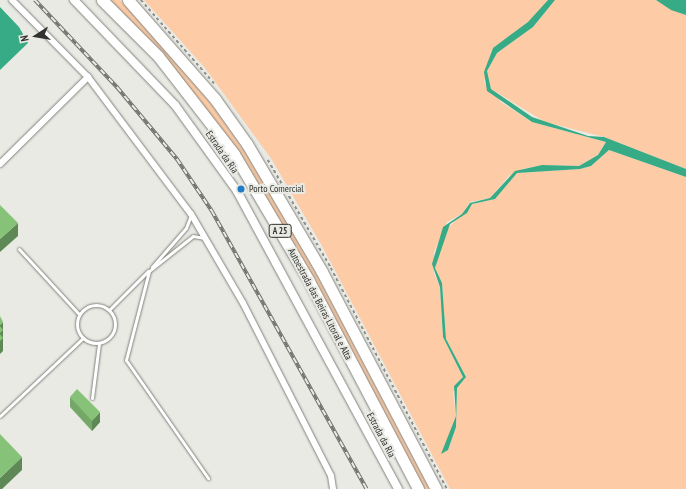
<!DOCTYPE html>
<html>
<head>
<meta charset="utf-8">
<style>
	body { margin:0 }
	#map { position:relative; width:686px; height:489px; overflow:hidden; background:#e9eae4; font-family:"PT Sans Narrow",sans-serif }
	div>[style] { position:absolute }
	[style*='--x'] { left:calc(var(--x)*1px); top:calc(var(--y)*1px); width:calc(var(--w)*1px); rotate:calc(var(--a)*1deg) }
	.green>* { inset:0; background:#fdcca7 }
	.water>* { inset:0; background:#36ab85 }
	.path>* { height:1.5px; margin-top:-0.75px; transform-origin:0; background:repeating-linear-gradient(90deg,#8f908c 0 3px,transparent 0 6px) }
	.roads { filter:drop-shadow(0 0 1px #82837e) drop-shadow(0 0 1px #82837e) }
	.lane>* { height:3px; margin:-1.5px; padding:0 1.5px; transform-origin:1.5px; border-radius:1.5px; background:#fff }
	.lane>.ring { margin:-1.5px; padding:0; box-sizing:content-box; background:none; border:3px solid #fff; border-radius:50% }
	.street>* { height:6px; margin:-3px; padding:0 3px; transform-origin:3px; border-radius:3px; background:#fff }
	.secondary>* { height:8px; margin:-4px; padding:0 4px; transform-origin:4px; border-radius:4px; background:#fff }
	.highway>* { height:11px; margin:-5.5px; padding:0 5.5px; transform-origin:5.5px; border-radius:5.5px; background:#fff }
	.rail>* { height:3.5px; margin-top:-1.75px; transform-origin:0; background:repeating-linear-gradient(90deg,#e9eae4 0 6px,#70716d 0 12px); box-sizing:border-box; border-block:1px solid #70716d }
	.wall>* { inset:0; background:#74a768 }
	.shaded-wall>* { inset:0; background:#5e8855 }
	.building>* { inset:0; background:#87c279 }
	.dots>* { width:11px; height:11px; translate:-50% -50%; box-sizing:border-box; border:2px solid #e9eae4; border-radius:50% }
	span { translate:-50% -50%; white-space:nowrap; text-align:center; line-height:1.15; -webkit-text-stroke:4px #e9eae4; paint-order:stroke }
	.shield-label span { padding:1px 3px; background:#e9eae4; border:1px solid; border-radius:3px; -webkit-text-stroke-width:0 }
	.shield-label { font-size:9px; color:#323330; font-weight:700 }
	.street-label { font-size:10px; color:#323330 }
	.poi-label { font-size:10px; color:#323330 }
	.left { translate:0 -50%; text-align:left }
	.north { position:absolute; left:16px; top:16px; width:40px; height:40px; -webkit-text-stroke:3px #e9eae4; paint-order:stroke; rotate:258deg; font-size:11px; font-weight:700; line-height:16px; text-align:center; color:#323330 }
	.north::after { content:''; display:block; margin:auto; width:14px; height:18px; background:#323330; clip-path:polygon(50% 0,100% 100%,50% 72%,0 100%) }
</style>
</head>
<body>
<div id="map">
	<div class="green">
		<i style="clip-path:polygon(108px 0,120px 0,147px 28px,212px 105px,253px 163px,305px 252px,430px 489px,422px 489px,253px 177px)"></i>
		<i style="clip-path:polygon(144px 0,548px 0,529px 22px,491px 51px,484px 82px,501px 102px,532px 122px,606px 142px,598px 155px,579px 166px,542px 165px,522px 169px,509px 176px,490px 198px,470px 202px,462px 214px,447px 222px,434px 252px,434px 273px,440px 287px,443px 337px,463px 377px,453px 392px,456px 416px,444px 448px,448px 450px,456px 427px,457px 388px,466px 377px,446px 339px,442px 283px,435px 269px,445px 231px,472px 204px,495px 199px,517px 173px,580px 169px,591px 166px,609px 150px,686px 177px,686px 489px,450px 489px,322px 246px,272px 160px,205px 68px)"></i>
		<i style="clip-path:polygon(555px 0,656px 0,686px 15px,686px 169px,604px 137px,545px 122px,491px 89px,487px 71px,497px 53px,533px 27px)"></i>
	</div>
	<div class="water">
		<i style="clip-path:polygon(548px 0,555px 0,533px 27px,497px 53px,487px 71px,491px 89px,532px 117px,588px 136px,604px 137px,686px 169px,686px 177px,609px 150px,591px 166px,580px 169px,517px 173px,495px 199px,472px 204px,467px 213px,450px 224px,435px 268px,442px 283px,446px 339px,466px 377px,457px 388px,456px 427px,448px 450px,441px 454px,456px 416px,454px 386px,463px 377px,443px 337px,440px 287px,432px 264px,443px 227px,462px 214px,470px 203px,490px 198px,515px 171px,542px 165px,579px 166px,598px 155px,606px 142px,532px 122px,487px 91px,484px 72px,493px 48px,528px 22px)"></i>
		<i style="clip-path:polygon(656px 0,686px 0,686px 15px,671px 10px)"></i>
		<i style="clip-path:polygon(0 7px,19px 27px,28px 43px,0 70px)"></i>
	</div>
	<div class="path">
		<i style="--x:141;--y:0;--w:111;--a:48.7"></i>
		<i style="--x:268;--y:160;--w:125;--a:59.7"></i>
		<i style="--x:331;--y:268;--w:250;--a:62.3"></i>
	</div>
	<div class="roads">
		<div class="lane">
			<i style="--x:205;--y:238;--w:12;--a:-171"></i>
			<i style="--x:193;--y:236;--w:56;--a:141.5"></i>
			<i style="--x:149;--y:271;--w:92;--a:104.5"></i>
			<i style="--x:126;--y:360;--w:144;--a:55.2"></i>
			<i style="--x:19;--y:249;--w:88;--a:47.3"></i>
			<i style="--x:152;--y:267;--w:52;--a:-48.9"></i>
			<i style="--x:186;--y:228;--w:14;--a:-69"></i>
			<i class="ring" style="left:77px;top:305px;width:35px;height:35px"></i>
			<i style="--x:110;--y:309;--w:54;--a:-45"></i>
			<i style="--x:92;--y:398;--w:55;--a:-82.7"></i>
			<i style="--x:0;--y:416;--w:114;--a:-43.2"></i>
		</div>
		<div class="street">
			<i style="--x:12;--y:0;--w:108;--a:45.4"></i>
			<i style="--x:88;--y:77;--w:171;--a:53.1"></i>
			<i style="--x:191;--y:214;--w:103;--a:59.7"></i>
			<i style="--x:243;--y:303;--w:194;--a:63"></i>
			<i style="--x:331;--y:476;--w:13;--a:81"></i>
			<i style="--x:0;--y:164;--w:124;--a:-44.7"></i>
		</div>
		<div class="secondary">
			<i style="--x:74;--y:0;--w:146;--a:46.1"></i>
			<i style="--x:175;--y:105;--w:106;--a:54.2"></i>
			<i style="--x:237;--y:191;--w:339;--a:61.6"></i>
		</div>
		<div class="highway">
			<i style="--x:102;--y:0;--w:79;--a:45"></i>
			<i style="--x:158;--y:56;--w:124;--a:52.2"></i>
			<i style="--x:234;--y:154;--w:147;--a:59.4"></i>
			<i style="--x:309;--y:281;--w:235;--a:62.3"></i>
			<i style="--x:128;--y:0;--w:132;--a:48.7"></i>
			<i style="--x:215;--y:99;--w:55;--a:54.6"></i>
			<i style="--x:247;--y:144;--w:148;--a:59.6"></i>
			<i style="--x:322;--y:272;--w:245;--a:62.3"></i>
		</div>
	</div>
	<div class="rail">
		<i style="--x:35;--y:0;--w:120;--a:46.7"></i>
		<i style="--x:117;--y:87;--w:94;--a:50.2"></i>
		<i style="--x:177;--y:159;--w:63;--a:56.1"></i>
		<i style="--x:212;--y:211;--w:318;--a:60.9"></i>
	</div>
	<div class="wall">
		<i style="clip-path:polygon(70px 397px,100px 422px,92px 431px,70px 407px)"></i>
	</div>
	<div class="shaded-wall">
		<i style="clip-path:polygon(18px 223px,18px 236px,0 252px,0 239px)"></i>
		<i style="clip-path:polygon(3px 322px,3px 351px,0 354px,0 325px)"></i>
		<i style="clip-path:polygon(100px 412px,100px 422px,92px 431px,92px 421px)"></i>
		<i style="clip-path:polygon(22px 457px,22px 470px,2px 489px,0 489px,0 478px)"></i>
	</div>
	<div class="building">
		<i style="clip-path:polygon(0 205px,18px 223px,0 239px)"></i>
		<i style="clip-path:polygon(0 316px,3px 322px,0 325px)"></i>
		<i style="clip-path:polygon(0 326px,3px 330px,0 333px)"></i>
		<i style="clip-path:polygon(0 334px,3px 338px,0 341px)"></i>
		<i style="clip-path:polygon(77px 389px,100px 412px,92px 421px,70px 397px)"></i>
		<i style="clip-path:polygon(0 434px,22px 457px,0 478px)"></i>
	</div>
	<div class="dots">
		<i style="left:241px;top:189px;background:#1d7bc8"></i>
	</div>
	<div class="shield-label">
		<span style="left:280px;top:231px">A 25</span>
	</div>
	<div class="street-label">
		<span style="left:222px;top:152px;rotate:55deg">Estrada da Ria</span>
		<span style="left:320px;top:304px;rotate:62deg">Autoestrada das Beiras Litoral e Alta</span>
		<span style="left:381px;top:435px;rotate:62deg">Estrada da Ria</span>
	</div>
	<div class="poi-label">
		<span class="left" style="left:249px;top:189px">Porto Comercial</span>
	</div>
	<div class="north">N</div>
</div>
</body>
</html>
